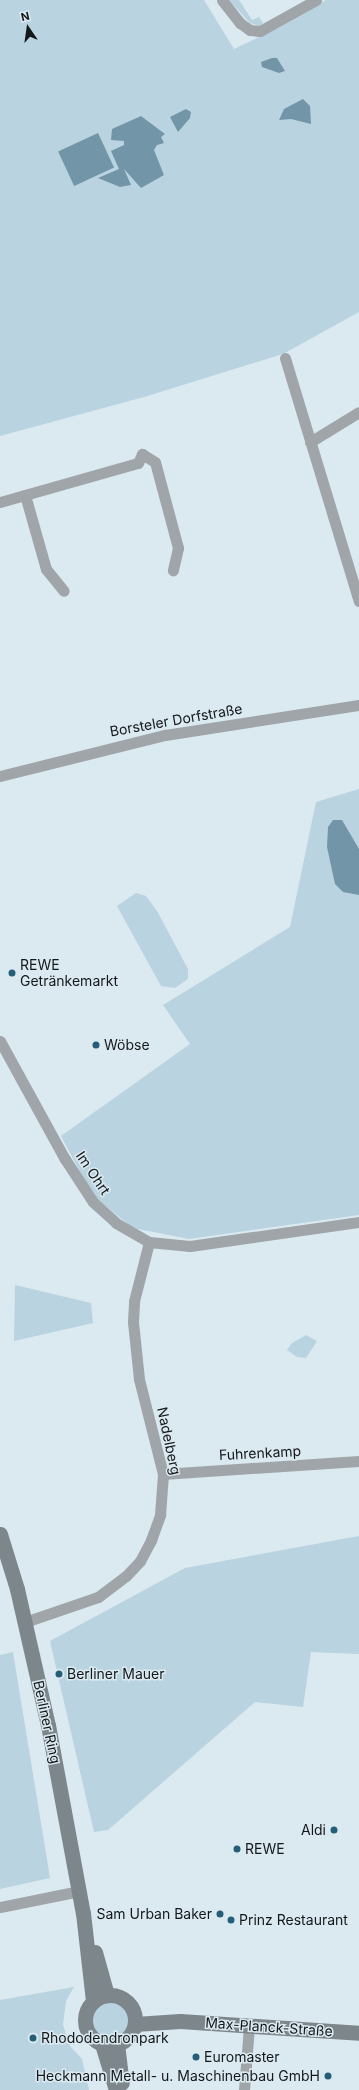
<!DOCTYPE html>
<html>
<head>
<meta charset="utf-8">
<style>
	body { margin:0 }
	#map { position:relative; width:359px; height:2090px; overflow:hidden; background:#dbe9f0; font-family:Inter,sans-serif }
	div>[style] { position:absolute }
	[style*='--x'] { left:calc(var(--x)*1px); top:calc(var(--y)*1px); width:calc(var(--w)*1px); rotate:calc(var(--a)*1deg) }
	.green>* { inset:0; background:#b9d3e1 }
	.round { border-radius:50% }
	.water>* { inset:0; background:#7295a7; transform-origin:0 0 }
	.street>* { height:11px; margin:-5.5px; padding:0 5.5px; transform-origin:5.5px; border-radius:5.5px; background:#9fa5a8 }
	.secondary>* { height:15px; margin:-7.5px; padding:0 7.5px; transform-origin:7.5px; border-radius:7.5px; background:#7d868a }
	.secondary>.ring { margin:-7.5px; padding:0; box-sizing:content-box; background:none; border:15px solid #7d868a; border-radius:50% }
	.dots>* { width:11px; height:11px; translate:-50% -50%; box-sizing:border-box; border:2px solid #dbe9f0; border-radius:50% }
	span { translate:-50% -50%; white-space:nowrap; text-align:center; line-height:1.15; -webkit-text-stroke:3px #dbe9f0; paint-order:stroke }
	.street-label { font-size:14px; color:#13181b }
	.poi-label { font-size:14px; color:#13181b }
	.left { translate:0 -50%; text-align:left }
	.right { translate:-100% -50%; text-align:right }
	.north { position:absolute; left:8px; top:8px; width:40px; height:40px; -webkit-text-stroke:3px #dbe9f0; paint-order:stroke; rotate:347deg; font-size:11px; font-weight:700; line-height:16px; text-align:center; color:#13181b }
	.north::after { content:''; display:block; margin:auto; width:14px; height:18px; background:#13181b; clip-path:polygon(50% 0,100% 100%,50% 72%,0 100%) }
</style>
</head>
<body>
<div id="map">
	<div class="green">
		<i style="clip-path:polygon(0 0,204px 0,234px 49px,280px 27px,326px 0,359px 0,359px 312px,283px 354px,144px 397px,0 436px)"></i>
		<i style="clip-path:polygon(229px 0,239px 0,252px 20px,259px 17px,263px 23px,260px 26px,250px 23px)"></i>
		<i style="clip-path:polygon(359px 789px,359px 1215px,189px 1239px,133px 1228px,93px 1196px,61px 1136px,190px 1044px,163px 1005px,290px 927px,316px 802px)"></i>
		<i style="clip-path:polygon(136px 893px,146px 896px,157px 911px,188px 969px,188px 979px,175px 988px,161px 986px,117px 906px)"></i>
		<i style="clip-path:polygon(15px 1285px,91px 1303px,93px 1323px,14px 1341px)"></i>
		<i style="clip-path:polygon(306px 1335px,317px 1341px,306px 1358px,297px 1357px,287px 1350px,292px 1343px)"></i>
		<i style="clip-path:polygon(359px 1536px,359px 1654px,311px 1652px,303px 1707px,255px 1702px,108px 1830px,94px 1832px,50px 1641px,185px 1568px)"></i>
		<i style="clip-path:polygon(13px 1652px,50px 1878px,0 1889px,0 1655px)"></i>
		<i style="clip-path:polygon(74px 1987px,66px 2001px,63px 2025px,70px 2046px,82px 2059px,89px 2090px,0 2090px,0 2000px)"></i>
		<i class="round" style="left:88px;top:1998px;width:44px;height:44px"></i>
	</div>
	<div class="water">
		<i style="clip-path:polygon(272px 58px,277px 58px,285px 71px,279px 73px,262px 67px,261px 62px)"></i>
		<i style="clip-path:polygon(303px 99px,310px 106px,311px 124px,291px 119px,279px 120px,284px 109px)"></i>
		<i style="clip-path:polygon(186px 109px,191px 112px,190px 118px,178px 132px,170px 117px)"></i>
		<i style="clip-path:polygon(141px 116px,165px 134px,161px 137px,164px 143px,157px 145px,154px 150px,164px 175px,141px 188px,124px 169px,131px 185px,120px 187px,98px 178px,119px 169px,111px 151px,124px 145px,124px 141px,111px 140px,112px 129px)"></i>
		<i style="left:98px;top:133px;width:38px;height:44px;rotate:65deg"></i>
		<i style="clip-path:polygon(333px 820px,342px 820px,359px 849px,359px 895px,343px 892px,335px 884px,327px 847px,328px 827px)"></i>
	</div>
	<div class="street">
		<i style="--x:222;--y:0;--w:29;--a:52"></i>
		<i style="--x:240;--y:23;--w:12;--a:35"></i>
		<i style="--x:250;--y:30;--w:10;--a:6"></i>
		<i style="--x:260;--y:31;--w:64;--a:-29"></i>
		<i style="--x:285;--y:358;--w:254;--a:73.1"></i>
		<i style="--x:310;--y:442;--w:57;--a:-31.5"></i>
		<i style="--x:25;--y:495;--w:77;--a:74.2"></i>
		<i style="--x:46;--y:569;--w:28;--a:51"></i>
		<i style="--x:0;--y:502;--w:143;--a:-15.8"></i>
		<i style="--x:138;--y:463;--w:10;--a:-66"></i>
		<i style="--x:142;--y:454;--w:15;--a:32"></i>
		<i style="--x:155;--y:462;--w:89;--a:75"></i>
		<i style="--x:178;--y:548;--w:23;--a:103"></i>
		<i style="--x:0;--y:776;--w:170;--a:-14"></i>
		<i style="--x:165;--y:735;--w:196;--a:-8.8"></i>
		<i style="--x:0;--y:1041;--w:135;--a:61.2"></i>
		<i style="--x:65;--y:1159;--w:51;--a:56.9"></i>
		<i style="--x:93;--y:1202;--w:31;--a:42"></i>
		<i style="--x:116;--y:1223;--w:38;--a:30"></i>
		<i style="--x:149;--y:1242;--w:41;--a:5.6"></i>
		<i style="--x:190;--y:1246;--w:171;--a:-8.1"></i>
		<i style="--x:163;--y:1474;--w:196;--a:-3.8"></i>
		<i style="--x:25;--y:1622;--w:77;--a:-18.9"></i>
		<i style="--x:98;--y:1597;--w:35;--a:-37"></i>
		<i style="--x:126;--y:1576;--w:21;--a:-47"></i>
		<i style="--x:140;--y:1561;--w:24;--a:-62"></i>
		<i style="--x:151;--y:1540;--w:27;--a:-70"></i>
		<i style="--x:160;--y:1515;--w:41;--a:-85.8"></i>
		<i style="--x:163;--y:1474;--w:98;--a:-104.2"></i>
		<i style="--x:139;--y:1379;--w:57;--a:-96"></i>
		<i style="--x:133;--y:1322;--w:21;--a:-87"></i>
		<i style="--x:134;--y:1301;--w:61;--a:-75.7"></i>
		<i style="--x:0;--y:1907;--w:81;--a:-11.4"></i>
		<i style="--x:244;--y:2090;--w:64;--a:-85.5"></i>
	</div>
	<div class="secondary">
		<i style="--x:0;--y:1534;--w:58;--a:72.8"></i>
		<i style="--x:17;--y:1589;--w:139;--a:77.2"></i>
		<i style="--x:48;--y:1725;--w:191;--a:79.5"></i>
		<i style="--x:83;--y:1913;--w:89;--a:83.5"></i>
		<i style="--x:95;--y:1952;--w:45;--a:74.4"></i>
		<i class="ring" style="left:85px;top:1995px;width:35px;height:35px"></i>
		<i style="--x:135;--y:2024;--w:45;--a:-3.8"></i>
		<i style="--x:180;--y:2021;--w:179;--a:3.8"></i>
		<i style="--x:102;--y:2044;--w:48;--a:73.1"></i>
		<i style="--x:117;--y:2044;--w:39;--a:83"></i>
	</div>
	<div class="dots">
		<i style="left:12px;top:973px;background:#245e77"></i>
		<i style="left:96px;top:1045px;background:#245e77"></i>
		<i style="left:59px;top:1674px;background:#245e77"></i>
		<i style="left:334px;top:1830px;background:#245e77"></i>
		<i style="left:237px;top:1849px;background:#245e77"></i>
		<i style="left:220px;top:1914px;background:#245e77"></i>
		<i style="left:231px;top:1920px;background:#245e77"></i>
		<i style="left:33px;top:2038px;background:#245e77"></i>
		<i style="left:196px;top:2057px;background:#245e77"></i>
		<i style="left:328px;top:2076px;background:#245e77"></i>
	</div>
	<div class="street-label">
		<span style="left:176px;top:720px;rotate:-10deg">Borsteler Dorfstraße</span>
		<span style="left:93px;top:1173px;rotate:56deg">Im Ohrt</span>
		<span style="left:169px;top:1441px;rotate:78deg">Nadelberg</span>
		<span style="left:260px;top:1453px;rotate:-3deg">Fuhrenkamp</span>
		<span style="left:47px;top:1722px;rotate:78deg">Berliner Ring</span>
		<span style="left:269px;top:2027px;rotate:4deg">Max-Planck-Straße</span>
	</div>
	<div class="poi-label">
		<span class="left" style="left:20px;top:973px">REWE<br>Getränkemarkt</span>
		<span class="left" style="left:104px;top:1045px">Wöbse</span>
		<span class="left" style="left:67px;top:1674px">Berliner Mauer</span>
		<span class="right" style="left:326px;top:1830px">Aldi</span>
		<span class="left" style="left:245px;top:1849px">REWE</span>
		<span class="right" style="left:212px;top:1914px">Sam Urban Baker</span>
		<span class="left" style="left:239px;top:1920px">Prinz Restaurant</span>
		<span class="left" style="left:41px;top:2038px">Rhododendronpark</span>
		<span class="left" style="left:204px;top:2057px">Euromaster</span>
		<span class="right" style="left:320px;top:2076px">Heckmann Metall- u. Maschinenbau GmbH</span>
	</div>
	<div class="north">N</div>
</div>
</body>
</html>
